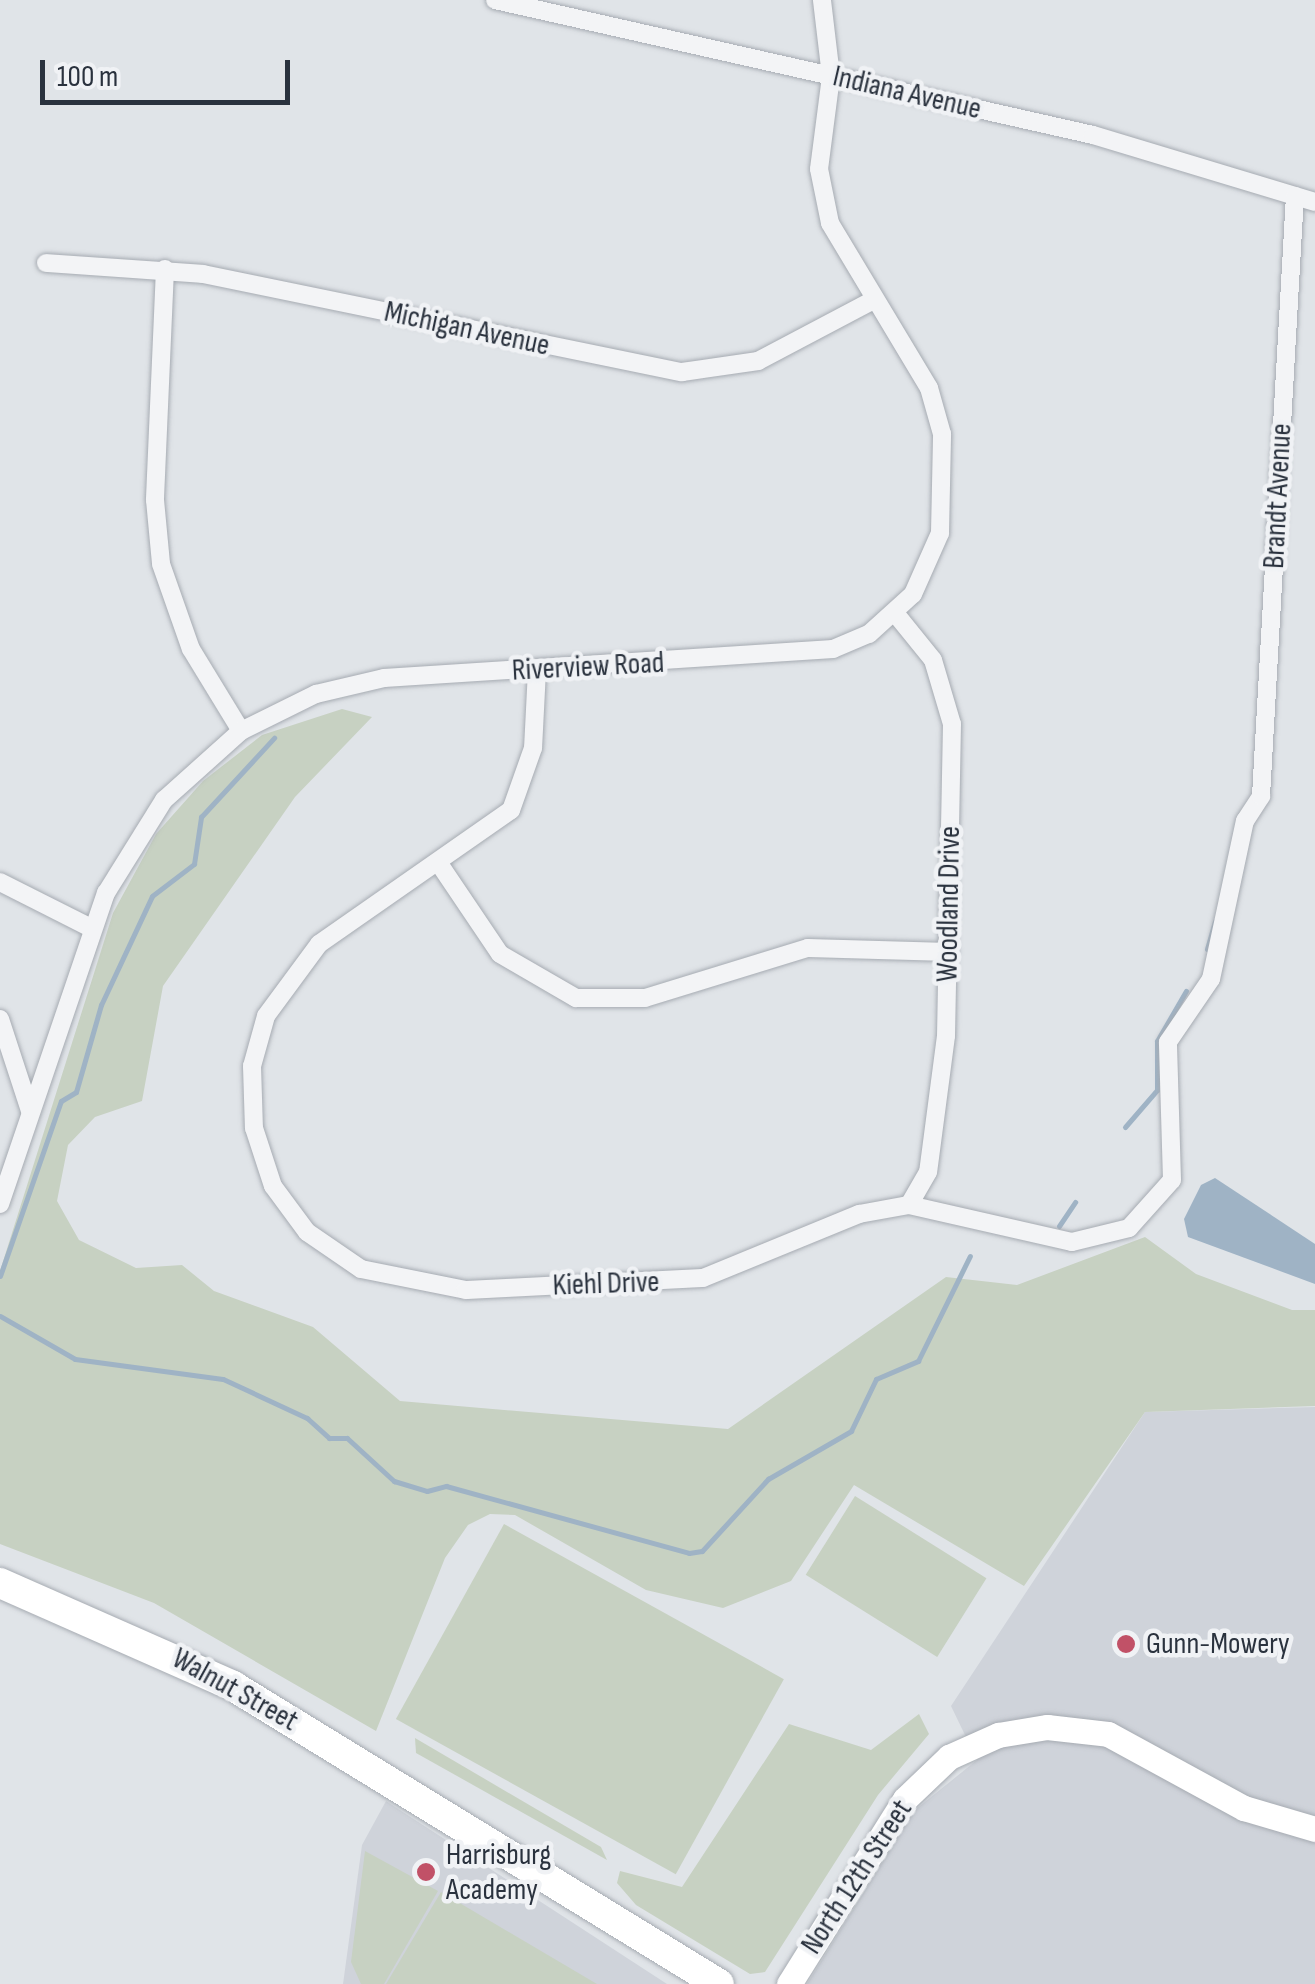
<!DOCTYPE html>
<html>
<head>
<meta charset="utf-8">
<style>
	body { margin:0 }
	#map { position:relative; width:1315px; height:1984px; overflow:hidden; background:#e0e4e8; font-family:"Sofia Sans Condensed",sans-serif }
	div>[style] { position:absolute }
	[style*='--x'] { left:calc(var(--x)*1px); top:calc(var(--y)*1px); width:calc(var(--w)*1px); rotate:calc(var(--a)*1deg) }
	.built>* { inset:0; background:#cfd3da }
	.green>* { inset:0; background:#c7d1c2; transform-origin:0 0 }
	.water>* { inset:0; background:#9fb3c5 }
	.stream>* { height:5px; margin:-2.5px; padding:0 2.5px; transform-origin:2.5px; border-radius:2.5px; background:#9fb3c5 }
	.roads { filter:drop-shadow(0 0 2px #a6abb2) drop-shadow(0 0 2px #a6abb2) }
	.street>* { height:18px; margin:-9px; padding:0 9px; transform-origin:9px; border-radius:9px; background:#f3f4f6 }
	.secondary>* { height:25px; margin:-12.5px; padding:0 12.5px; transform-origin:12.5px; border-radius:12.5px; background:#fff }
	.primary>* { height:30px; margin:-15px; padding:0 15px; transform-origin:15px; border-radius:15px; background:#fff }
	.dots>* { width:28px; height:28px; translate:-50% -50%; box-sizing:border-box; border:5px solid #f0f2f5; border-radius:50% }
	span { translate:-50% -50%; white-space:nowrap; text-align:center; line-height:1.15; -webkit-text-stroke:9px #f0f2f5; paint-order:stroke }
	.street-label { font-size:30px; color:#2a323e }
	.poi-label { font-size:30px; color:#2a323e }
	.left { translate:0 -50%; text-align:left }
	.scale { position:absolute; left:40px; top:60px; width:250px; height:45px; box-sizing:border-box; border:5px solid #2a323e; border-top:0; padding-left:12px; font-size:30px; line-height:35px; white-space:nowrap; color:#2a323e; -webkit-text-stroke:8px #f0f2f5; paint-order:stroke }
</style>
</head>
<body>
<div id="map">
	<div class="built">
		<i style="clip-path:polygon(1315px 1407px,1315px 1984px,807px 1984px,915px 1810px,977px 1760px,951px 1706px,1145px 1412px)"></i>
		<i style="clip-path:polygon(386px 1801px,667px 1984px,343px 1984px,362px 1845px)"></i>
	</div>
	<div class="green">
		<i style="clip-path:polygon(342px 709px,372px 717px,295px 797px,163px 986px,142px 1101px,95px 1117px,68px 1145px,57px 1201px,79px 1240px,136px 1268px,182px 1265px,214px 1291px,313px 1327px,400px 1401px,728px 1429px,946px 1277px,1017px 1285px,1145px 1237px,1196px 1274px,1292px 1310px,1315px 1310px,1315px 1406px,1145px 1412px,1024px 1586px,854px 1485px,791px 1581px,723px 1608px,646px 1590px,515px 1515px,490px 1514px,468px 1525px,445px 1558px,376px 1731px,154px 1603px,0 1544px,0 1271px,113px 913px,156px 834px,203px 781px,262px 735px)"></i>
		<i style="left:855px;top:1496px;width:155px;height:93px;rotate:32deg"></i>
		<i style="left:504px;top:1524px;width:320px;height:223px;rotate:29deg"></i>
		<i style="clip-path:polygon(919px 1714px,929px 1734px,878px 1795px,765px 1972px,750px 1974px,636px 1905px,617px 1883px,620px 1871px,682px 1887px,789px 1724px,871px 1750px)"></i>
		<i style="clip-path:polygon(415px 1738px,601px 1847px,607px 1860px,416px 1753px)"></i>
		<i style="clip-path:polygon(365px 1851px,438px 1891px,384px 1984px,361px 1984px,351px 1962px)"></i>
		<i style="clip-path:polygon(441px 1892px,597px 1984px,386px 1984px)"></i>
	</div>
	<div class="water">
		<i style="clip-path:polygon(1215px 1178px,1315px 1244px,1315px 1284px,1188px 1237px,1184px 1219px,1201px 1185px)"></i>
	</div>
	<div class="stream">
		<i style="--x:1207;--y:949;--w:29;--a:-74"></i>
		<i style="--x:1125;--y:1127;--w:49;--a:-49.1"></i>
		<i style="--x:1157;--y:1090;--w:49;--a:-90"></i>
		<i style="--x:1157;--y:1041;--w:58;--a:-59.9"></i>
		<i style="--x:1059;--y:1226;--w:29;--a:-56"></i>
		<i style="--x:0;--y:1276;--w:185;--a:-70.8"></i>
		<i style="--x:61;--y:1101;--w:17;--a:-31"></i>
		<i style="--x:76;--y:1092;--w:91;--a:-74"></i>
		<i style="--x:101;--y:1005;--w:120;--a:-64.9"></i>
		<i style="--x:152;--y:896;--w:53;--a:-37.3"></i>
		<i style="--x:194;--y:864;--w:48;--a:-81.5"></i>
		<i style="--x:201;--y:817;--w:108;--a:-47.3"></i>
		<i style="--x:0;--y:1316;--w:86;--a:29.8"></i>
		<i style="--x:75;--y:1359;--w:149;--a:7.7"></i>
		<i style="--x:223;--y:1379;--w:93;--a:24.9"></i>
		<i style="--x:307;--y:1418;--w:30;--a:42"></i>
		<i style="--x:329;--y:1438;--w:18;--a:0"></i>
		<i style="--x:347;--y:1438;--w:64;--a:42.5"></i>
		<i style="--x:394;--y:1481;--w:34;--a:17"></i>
		<i style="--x:427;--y:1491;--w:20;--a:-15"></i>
		<i style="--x:446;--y:1486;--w:252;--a:15.4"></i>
		<i style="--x:689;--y:1553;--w:13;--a:-9"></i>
		<i style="--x:702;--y:1551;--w:98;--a:-47.5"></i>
		<i style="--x:768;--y:1479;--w:96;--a:-30"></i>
		<i style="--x:851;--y:1431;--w:58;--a:-64.3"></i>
		<i style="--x:876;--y:1379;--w:46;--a:-23.2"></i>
		<i style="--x:918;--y:1361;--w:117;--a:-63.7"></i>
	</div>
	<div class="roads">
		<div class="street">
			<i style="--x:495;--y:0;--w:613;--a:12.72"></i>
			<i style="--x:1093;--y:135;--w:232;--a:16.8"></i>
			<i style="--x:46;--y:263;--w:157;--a:4"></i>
			<i style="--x:203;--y:274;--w:489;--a:11.6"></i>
			<i style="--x:682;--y:372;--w:77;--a:-8.2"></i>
			<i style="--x:758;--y:361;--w:129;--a:-27.8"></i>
			<i style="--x:165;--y:269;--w:231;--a:92.5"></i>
			<i style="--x:155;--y:500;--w:64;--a:84.6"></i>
			<i style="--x:161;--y:564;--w:90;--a:70.6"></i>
			<i style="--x:191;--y:649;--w:96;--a:58.6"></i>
			<i style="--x:895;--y:613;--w:60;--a:51"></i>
			<i style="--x:933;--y:660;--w:67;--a:73.5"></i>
			<i style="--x:952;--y:724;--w:312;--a:91.1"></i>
			<i style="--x:946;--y:1036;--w:137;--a:97.5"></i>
			<i style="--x:928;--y:1172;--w:38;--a:120"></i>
			<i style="--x:537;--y:670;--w:78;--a:92.9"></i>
			<i style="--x:533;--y:748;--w:66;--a:109.5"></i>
			<i style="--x:511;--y:810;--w:234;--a:145.1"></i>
			<i style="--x:319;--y:944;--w:89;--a:126.4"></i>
			<i style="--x:266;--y:1016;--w:52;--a:105.6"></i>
			<i style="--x:252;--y:1066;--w:62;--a:88.2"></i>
			<i style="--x:254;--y:1128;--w:61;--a:71.9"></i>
			<i style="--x:273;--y:1186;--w:57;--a:53.5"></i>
			<i style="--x:307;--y:1232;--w:65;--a:34.4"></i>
			<i style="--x:361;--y:1269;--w:107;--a:11.3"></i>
			<i style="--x:466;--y:1290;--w:237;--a:-2.9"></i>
			<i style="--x:703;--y:1278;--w:169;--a:-22.3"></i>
			<i style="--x:859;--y:1214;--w:51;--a:-10.2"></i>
			<i style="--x:909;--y:1205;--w:167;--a:12.8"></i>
			<i style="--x:1072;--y:1242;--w:59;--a:-13.8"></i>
			<i style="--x:1129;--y:1228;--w:64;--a:-48.1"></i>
			<i style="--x:1172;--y:1180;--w:138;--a:-91.7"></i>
			<i style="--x:1168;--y:1042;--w:76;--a:-55.7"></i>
			<i style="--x:1211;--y:979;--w:162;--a:-77.9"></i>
			<i style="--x:1245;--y:821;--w:30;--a:-57"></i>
			<i style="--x:1261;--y:796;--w:601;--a:-86.76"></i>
			<i style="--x:440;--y:865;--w:107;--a:56"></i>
			<i style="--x:500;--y:954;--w:88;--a:30.1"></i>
			<i style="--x:576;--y:998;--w:69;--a:0"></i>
			<i style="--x:645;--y:998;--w:170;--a:-17.1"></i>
			<i style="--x:808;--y:948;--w:141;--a:1.6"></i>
			<i style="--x:0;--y:882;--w:100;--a:26.8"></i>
			<i style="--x:0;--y:1019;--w:97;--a:71.9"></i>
			<i style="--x:0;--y:1204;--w:329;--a:-71.2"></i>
			<i style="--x:106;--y:893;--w:110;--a:-58.1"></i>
			<i style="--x:164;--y:800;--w:103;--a:-41.9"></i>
			<i style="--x:241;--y:731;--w:84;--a:-26.3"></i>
			<i style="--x:316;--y:694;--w:70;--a:-13.2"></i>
			<i style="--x:384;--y:678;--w:450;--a:-3.7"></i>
			<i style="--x:833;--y:649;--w:39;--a:-23"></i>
			<i style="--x:869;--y:634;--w:59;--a:-42.3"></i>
			<i style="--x:913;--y:594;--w:67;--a:-66.1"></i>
			<i style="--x:940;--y:533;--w:99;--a:-88.8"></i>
			<i style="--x:942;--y:434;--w:48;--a:-105.8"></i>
			<i style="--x:929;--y:388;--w:192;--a:-121"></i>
			<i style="--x:830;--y:223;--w:55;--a:-101.5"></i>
			<i style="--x:819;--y:169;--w:94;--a:-82.6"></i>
			<i style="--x:831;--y:76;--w:77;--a:-96.8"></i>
		</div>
		<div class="secondary">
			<i style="--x:789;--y:1984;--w:218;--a:-57.9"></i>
			<i style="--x:905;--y:1799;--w:61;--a:-43.7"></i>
			<i style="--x:949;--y:1757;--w:54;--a:-24.2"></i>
			<i style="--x:998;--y:1735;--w:50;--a:-9.3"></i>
			<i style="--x:1047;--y:1727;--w:61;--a:6.5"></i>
			<i style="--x:1108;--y:1734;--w:155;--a:28.6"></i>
			<i style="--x:1244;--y:1808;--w:74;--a:16.5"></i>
		</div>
		<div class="primary">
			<i style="--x:0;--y:1583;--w:255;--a:23.8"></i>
			<i style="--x:233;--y:1686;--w:570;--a:31.52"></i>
		</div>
	</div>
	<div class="dots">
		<i style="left:1126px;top:1644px;background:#c15167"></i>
		<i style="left:426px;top:1872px;background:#c15167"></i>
	</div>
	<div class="street-label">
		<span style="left:907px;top:93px;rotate:13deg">Indiana Avenue</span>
		<span style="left:467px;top:329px;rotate:12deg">Michigan Avenue</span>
		<span style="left:1278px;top:496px;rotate:-87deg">Brandt Avenue</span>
		<span style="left:588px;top:667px;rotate:-3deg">Riverview Road</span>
		<span style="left:949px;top:904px;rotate:-89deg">Woodland Drive</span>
		<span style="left:606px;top:1284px;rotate:-2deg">Kiehl Drive</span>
		<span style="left:235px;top:1690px;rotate:29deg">Walnut Street</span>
		<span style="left:857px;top:1877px;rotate:-57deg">North 12th Street</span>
	</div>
	<div class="poi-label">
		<span class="left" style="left:1146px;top:1644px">Gunn-Mowery</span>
		<span class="left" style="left:446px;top:1872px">Harrisburg<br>Academy</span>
	</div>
	<div class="scale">100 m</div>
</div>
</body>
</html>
